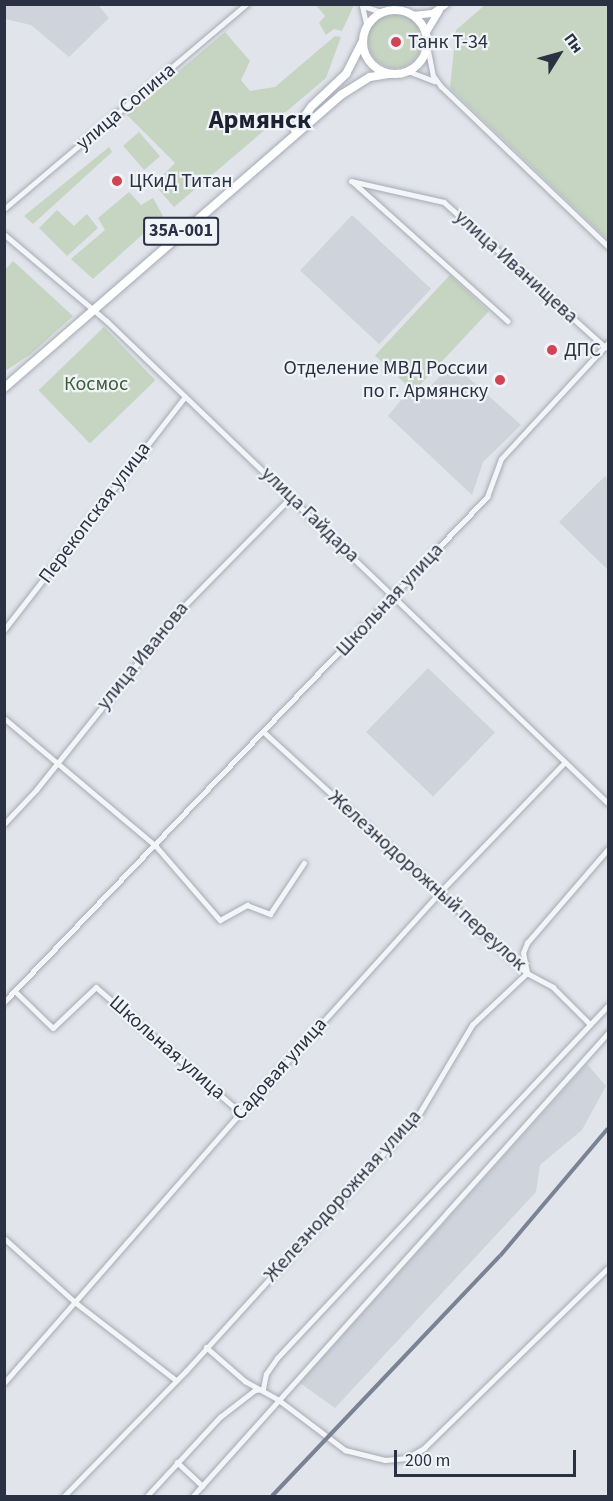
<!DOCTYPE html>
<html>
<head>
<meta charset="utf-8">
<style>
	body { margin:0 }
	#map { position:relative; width:613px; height:1501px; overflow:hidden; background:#e1e4ea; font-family:"Source Sans 3",sans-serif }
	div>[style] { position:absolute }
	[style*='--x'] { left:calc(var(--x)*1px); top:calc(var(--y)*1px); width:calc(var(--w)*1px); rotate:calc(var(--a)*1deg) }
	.built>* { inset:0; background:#cfd3dc; transform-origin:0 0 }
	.green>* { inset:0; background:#c6d4c2; transform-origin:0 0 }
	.round { border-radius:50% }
	.roads { filter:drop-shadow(0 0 2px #a6abb4) drop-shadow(0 0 2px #a6abb4) }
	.minor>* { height:4.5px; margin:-2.25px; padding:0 2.25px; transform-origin:2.25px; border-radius:2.25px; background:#f3f5f8 }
	.secondary>* { height:7px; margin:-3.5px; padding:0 3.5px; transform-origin:3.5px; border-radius:3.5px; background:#fff }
	.trunk>* { height:8px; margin:-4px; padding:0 4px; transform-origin:4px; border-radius:4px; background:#fff }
	.trunk>.ring { margin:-4px; padding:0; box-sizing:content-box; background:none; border:8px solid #fff; border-radius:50% }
	.rail>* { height:4px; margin-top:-2px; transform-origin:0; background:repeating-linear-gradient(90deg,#f0f3f7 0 4.5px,#7a8394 0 9px); box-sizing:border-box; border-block:2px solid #7a8394 }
	.dots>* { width:16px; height:16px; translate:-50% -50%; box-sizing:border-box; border:3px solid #f0f3f7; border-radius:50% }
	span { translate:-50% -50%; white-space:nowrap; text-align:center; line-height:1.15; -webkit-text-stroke:4.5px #f0f3f7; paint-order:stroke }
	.shield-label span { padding:2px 4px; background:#f0f3f7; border:2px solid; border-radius:4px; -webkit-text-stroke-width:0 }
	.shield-label { font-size:18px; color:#293142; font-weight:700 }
	.poi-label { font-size:20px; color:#293142 }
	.left { translate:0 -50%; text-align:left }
	.right { translate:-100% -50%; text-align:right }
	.street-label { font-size:20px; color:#293142 }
	.park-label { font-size:20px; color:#3c5e36 }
	.district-label { font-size:26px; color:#1b2232; font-weight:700 }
	.frame { position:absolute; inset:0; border:6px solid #293142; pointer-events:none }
	.north { position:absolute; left:529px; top:24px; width:60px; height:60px; -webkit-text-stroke:4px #f0f3f7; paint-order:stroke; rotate:53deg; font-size:16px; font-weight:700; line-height:24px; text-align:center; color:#293142 }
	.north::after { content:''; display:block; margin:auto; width:21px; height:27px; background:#293142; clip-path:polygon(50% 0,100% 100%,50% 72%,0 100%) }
	.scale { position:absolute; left:394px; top:1450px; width:182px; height:27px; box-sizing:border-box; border:3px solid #293142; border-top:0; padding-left:8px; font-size:18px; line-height:21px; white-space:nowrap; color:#293142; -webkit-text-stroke:4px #f0f3f7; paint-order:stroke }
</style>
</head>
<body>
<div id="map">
	<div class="built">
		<i style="clip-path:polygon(5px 4px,98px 5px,109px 18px,69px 57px,31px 25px,5px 19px)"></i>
		<i style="left:352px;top:215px;width:108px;height:76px;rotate:43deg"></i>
		<i style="clip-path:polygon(452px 363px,521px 425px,483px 462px,472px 495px,388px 416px,410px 389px,420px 398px)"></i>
		<i style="clip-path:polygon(605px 476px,608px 480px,608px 570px,559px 522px)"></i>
		<i style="left:428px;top:668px;width:93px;height:89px;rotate:44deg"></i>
		<i style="clip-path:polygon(587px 1064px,606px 1086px,582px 1130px,540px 1165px,536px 1192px,335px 1408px,300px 1383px)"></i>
	</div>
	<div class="green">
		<i style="clip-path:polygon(316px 5px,354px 5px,342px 31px,334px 29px,326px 35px,319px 23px,325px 16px)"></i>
		<i style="clip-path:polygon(485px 5px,608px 5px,608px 240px,450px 88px,456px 30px)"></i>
		<i class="round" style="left:368px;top:14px;width:54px;height:54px"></i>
		<i style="clip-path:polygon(225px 32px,250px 61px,241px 80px,250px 91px,275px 87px,335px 36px,341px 37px,326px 78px,174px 207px,154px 184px,175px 163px,127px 115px)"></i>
		<i style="left:139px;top:132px;width:32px;height:21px;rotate:49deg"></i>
		<i style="clip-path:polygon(109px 147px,112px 152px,33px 224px,24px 216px)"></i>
		<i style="clip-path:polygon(129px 192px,141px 205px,153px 198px,163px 216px,93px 279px,71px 259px,105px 230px,98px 218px)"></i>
		<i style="clip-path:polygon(57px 210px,74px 226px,87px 214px,98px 228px,67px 256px,39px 228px)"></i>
		<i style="clip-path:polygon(13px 261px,73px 316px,31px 354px,5px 371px,5px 270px)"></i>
		<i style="left:450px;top:275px;width:53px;height:110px;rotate:43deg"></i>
		<i style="left:104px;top:327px;width:74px;height:91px;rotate:46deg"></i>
	</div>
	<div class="roads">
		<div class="minor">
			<i style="--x:362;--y:4;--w:22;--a:77"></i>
			<i style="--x:363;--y:6;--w:20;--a:18"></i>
			<i style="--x:427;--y:43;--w:33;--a:79"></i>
			<i style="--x:433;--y:75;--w:14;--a:54"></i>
			<i style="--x:441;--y:86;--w:231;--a:43.8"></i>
			<i style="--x:408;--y:71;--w:28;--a:21"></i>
			<i style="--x:351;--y:181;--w:95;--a:12.7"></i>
			<i style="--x:444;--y:202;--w:217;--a:42"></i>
			<i style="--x:353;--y:182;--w:208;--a:41.9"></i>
			<i style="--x:4;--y:209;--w:318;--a:-40.2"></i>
			<i style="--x:4;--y:234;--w:135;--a:40.2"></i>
			<i style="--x:107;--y:321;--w:695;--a:43.89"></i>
			<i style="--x:4;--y:630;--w:295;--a:-52.2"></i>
			<i style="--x:4;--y:718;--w:199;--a:40.1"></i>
			<i style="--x:156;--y:846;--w:98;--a:49.1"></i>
			<i style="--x:220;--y:920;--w:31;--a:-29"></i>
			<i style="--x:247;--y:905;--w:25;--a:21"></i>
			<i style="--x:270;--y:914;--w:61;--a:-56.3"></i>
			<i style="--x:265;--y:733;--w:355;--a:42.5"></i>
			<i style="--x:527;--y:973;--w:30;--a:28"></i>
			<i style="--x:553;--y:987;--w:52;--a:45"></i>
			<i style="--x:4;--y:824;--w:47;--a:-46.7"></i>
			<i style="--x:36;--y:790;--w:233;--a:-51.3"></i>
			<i style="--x:182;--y:608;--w:156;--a:-45.5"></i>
			<i style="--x:15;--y:991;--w:53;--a:44.2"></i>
			<i style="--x:53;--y:1028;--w:59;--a:-43.6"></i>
			<i style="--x:96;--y:987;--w:192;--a:41"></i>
			<i style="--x:4;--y:1002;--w:699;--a:-46.28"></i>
			<i style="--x:487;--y:497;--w:40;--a:-69.8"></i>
			<i style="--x:501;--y:459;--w:158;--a:-47.3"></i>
			<i style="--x:4;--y:1238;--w:96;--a:42"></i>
			<i style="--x:75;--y:1302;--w:128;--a:37.7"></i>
			<i style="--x:206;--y:1347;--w:52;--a:41.1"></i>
			<i style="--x:245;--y:1381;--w:39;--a:29"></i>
			<i style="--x:279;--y:1400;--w:83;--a:37.1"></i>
			<i style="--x:345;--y:1450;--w:41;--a:14"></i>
			<i style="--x:385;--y:1460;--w:22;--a:-5"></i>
			<i style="--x:407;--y:1458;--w:20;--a:-30"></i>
			<i style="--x:424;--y:1448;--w:257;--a:-44.4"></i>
			<i style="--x:4;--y:1383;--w:352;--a:-48.8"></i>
			<i style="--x:236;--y:1118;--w:304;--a:-47.9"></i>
			<i style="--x:440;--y:892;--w:180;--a:-46.1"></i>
			<i style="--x:177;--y:1462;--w:35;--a:43"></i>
			<i style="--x:64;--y:1496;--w:175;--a:-45.7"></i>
			<i style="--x:186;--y:1371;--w:347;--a:-47.8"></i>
			<i style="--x:419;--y:1114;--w:104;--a:-59.2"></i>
			<i style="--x:472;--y:1025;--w:76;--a:-43.4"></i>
			<i style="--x:527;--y:973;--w:20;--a:-101"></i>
			<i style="--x:523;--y:953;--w:11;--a:-68"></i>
			<i style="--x:527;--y:943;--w:124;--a:-49.2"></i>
			<i style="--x:147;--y:1496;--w:108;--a:-47.3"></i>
			<i style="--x:220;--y:1417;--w:44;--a:-37.6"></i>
			<i style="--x:255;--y:1390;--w:8;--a:-7"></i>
			<i style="--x:263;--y:1389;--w:15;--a:-79"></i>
			<i style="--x:266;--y:1374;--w:19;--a:-55"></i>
			<i style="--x:277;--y:1358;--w:483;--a:-46.8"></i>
			<i style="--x:193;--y:1496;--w:622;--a:-48.13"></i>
		</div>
		<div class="secondary">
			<i style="--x:412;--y:15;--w:20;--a:-6"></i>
			<i style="--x:432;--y:13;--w:16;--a:-35"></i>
			<i style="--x:425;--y:33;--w:27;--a:-59"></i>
		</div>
		<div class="trunk">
			<i class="ring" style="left:363px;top:10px;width:56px;height:56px"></i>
			<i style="--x:295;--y:130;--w:29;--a:-55"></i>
			<i style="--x:312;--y:106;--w:47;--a:-43.3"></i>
			<i style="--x:346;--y:74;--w:35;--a:-63"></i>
			<i style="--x:4;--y:388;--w:447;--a:-41"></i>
			<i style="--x:341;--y:95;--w:34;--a:-32"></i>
			<i style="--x:370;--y:77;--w:20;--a:-9"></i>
		</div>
	</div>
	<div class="rail">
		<i style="--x:272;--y:1496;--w:331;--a:-46.5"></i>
		<i style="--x:500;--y:1256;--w:167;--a:-49.8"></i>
	</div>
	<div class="dots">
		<i style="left:396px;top:42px;background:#d04454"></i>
		<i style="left:117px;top:181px;background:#d04454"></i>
		<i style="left:552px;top:350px;background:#d04454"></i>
		<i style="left:500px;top:380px;background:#d04454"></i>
	</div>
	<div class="shield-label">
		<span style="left:181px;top:231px">35А-001</span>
	</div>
	<div class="poi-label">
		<span class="left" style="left:408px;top:42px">Танк Т-34</span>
		<span class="left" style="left:129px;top:181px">ЦКиД Титан</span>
		<span class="left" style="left:564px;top:350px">ДПС</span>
		<span class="right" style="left:488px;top:380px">Отделение МВД России<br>по г. Армянску</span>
	</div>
	<div class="street-label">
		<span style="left:126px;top:107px;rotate:-40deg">улица Сопина</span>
		<span style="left:516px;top:267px;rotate:42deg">улица Иванищева</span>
		<span style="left:95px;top:513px;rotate:-53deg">Перекопская улица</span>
		<span style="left:310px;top:515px;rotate:44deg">улица Гайдара</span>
		<span style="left:390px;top:600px;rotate:-47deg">Школьная улица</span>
		<span style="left:143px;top:656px;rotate:-51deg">улица Иванова</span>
		<span style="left:427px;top:881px;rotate:42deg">Железнодорожный переулок</span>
		<span style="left:167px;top:1048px;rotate:41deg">Школьная улица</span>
		<span style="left:280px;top:1069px;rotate:-48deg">Садовая улица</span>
		<span style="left:343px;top:1196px;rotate:-48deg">Железнодорожная улица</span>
	</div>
	<div class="park-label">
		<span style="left:96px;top:384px">Космос</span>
	</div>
	<div class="district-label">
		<span style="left:260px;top:120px">Армянск</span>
	</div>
	<div class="frame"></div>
	<div class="north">Пн</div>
	<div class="scale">200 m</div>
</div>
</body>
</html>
